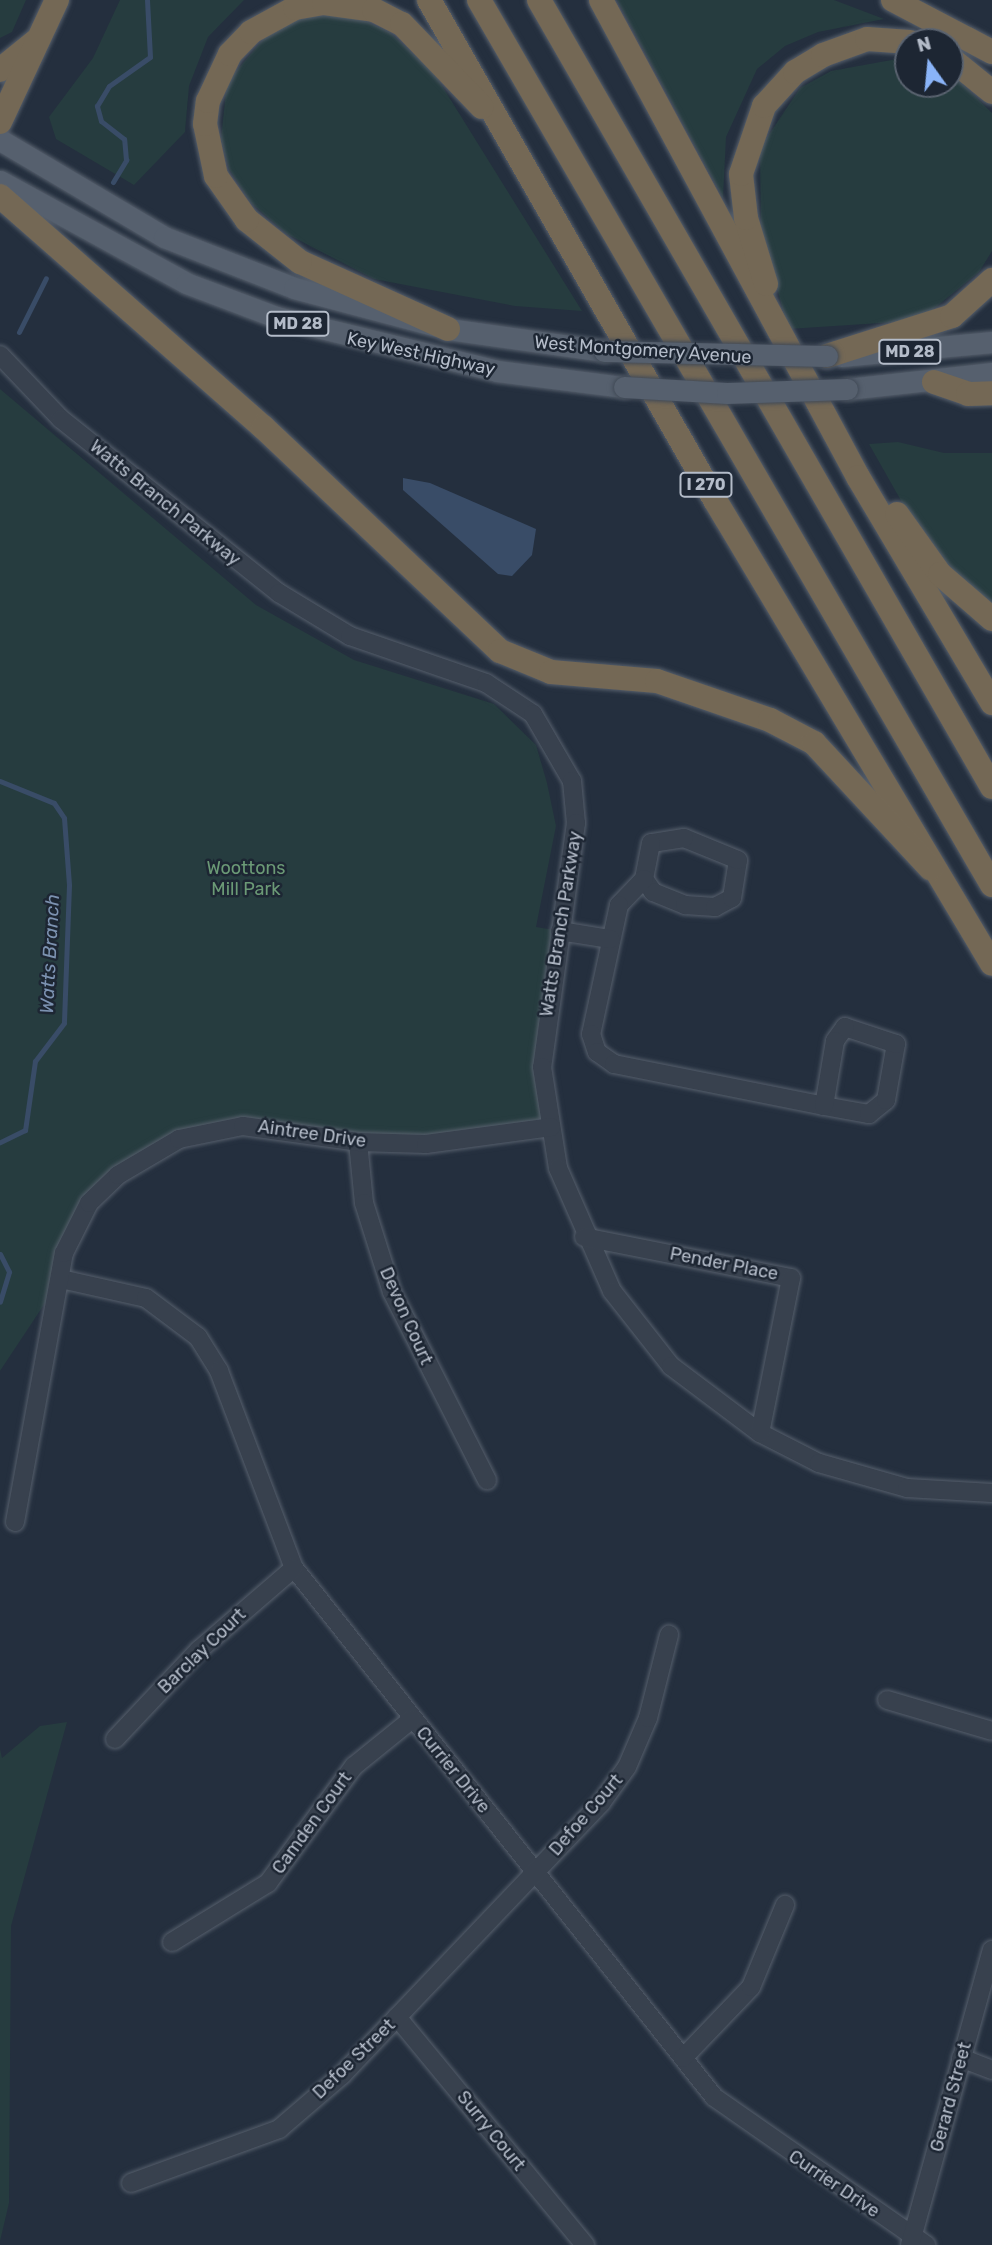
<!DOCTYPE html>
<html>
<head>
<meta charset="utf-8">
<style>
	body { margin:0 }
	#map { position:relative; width:992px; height:2245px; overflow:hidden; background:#242f3e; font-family:Rubik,sans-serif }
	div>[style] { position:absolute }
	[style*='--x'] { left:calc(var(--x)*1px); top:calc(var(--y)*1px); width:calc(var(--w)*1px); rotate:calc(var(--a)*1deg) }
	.green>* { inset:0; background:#263c3f }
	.water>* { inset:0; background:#394c67 }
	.stream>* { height:5px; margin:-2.5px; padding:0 2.5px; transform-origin:2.5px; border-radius:2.5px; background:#394c67 }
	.roads { filter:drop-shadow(0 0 2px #565f6c) drop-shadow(0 0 2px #565f6c) }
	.minor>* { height:18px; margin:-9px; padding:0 9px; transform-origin:9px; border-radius:9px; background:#38414e }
	.major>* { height:21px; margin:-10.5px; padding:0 10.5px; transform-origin:10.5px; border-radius:10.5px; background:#56606e }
	.highway>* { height:24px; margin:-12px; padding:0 12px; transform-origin:12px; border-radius:12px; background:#746855 }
	.bridges { filter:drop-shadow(0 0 2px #414a57) drop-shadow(0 0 2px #414a57) }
	.major-bridge>* { height:21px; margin:-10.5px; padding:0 10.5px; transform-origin:10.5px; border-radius:10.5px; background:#56606e }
	span { translate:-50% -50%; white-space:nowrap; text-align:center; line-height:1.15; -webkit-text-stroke:5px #1d2633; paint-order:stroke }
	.shield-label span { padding:2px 5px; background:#1d2633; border:2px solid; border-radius:5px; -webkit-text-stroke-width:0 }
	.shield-label { font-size:16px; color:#b4bcc9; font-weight:700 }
	.street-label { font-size:18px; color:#b4bcc9 }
	.park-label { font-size:18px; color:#6b9a76 }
	.water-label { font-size:19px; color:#7c92b1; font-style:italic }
	.north { position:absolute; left:894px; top:28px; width:70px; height:70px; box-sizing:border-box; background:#1d2633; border:2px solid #59626f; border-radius:50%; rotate:345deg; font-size:19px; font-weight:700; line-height:28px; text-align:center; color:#b4bcc9 }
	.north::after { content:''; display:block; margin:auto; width:24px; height:32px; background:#8ab4f8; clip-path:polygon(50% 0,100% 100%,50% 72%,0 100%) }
</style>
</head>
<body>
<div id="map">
	<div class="green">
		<i style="clip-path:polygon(0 0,26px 0,12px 32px,0 38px)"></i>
		<i style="clip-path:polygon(120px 0,244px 0,208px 37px,189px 86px,185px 132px,134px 185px,56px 139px,49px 117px,93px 58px)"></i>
		<i style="clip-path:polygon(617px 0,834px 0,884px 19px,818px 32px,785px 46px,757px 69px,726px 137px,723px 198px)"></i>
		<i style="clip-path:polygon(306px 16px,354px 16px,389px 32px,434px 73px,582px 311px,515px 306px,374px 279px,287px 234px,251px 203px,229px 169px,221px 139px,227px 82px,271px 30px)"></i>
		<i style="clip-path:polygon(908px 57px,908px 84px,950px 84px,950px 72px,992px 113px,992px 251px,979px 272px,931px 311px,896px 322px,788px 329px,761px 228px,760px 148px,800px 88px,831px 71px)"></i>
		<i style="clip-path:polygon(0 389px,256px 605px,354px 660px,494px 704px,536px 745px,547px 783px,556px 826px,536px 927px,560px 931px,542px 1050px,551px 1127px,426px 1144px,302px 1130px,179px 1139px,89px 1203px,61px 1279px,0 1371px)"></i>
		<i style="clip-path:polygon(898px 442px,944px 453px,992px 453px,992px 603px,960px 580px,908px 513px,869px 444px)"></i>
		<i style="clip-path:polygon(67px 1722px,11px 1926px,9px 2203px,0 2241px,0 1749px,2px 1758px,40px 1726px)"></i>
	</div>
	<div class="water">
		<i style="clip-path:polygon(403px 478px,430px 483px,536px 529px,532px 555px,512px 576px,498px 574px,403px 490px)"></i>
	</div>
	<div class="stream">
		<i style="--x:113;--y:182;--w:26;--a:-59"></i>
		<i style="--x:126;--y:160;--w:21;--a:-95"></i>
		<i style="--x:124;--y:139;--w:29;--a:-142"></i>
		<i style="--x:101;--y:121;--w:16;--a:-105"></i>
		<i style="--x:97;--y:106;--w:23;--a:-59"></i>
		<i style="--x:109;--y:86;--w:50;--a:-35.3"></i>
		<i style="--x:150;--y:57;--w:57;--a:-93"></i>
		<i style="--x:19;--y:332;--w:60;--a:-63.4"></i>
		<i style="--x:0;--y:781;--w:58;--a:22.2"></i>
		<i style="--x:54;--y:803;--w:18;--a:56"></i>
		<i style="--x:64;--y:818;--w:67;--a:85.7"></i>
		<i style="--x:69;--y:885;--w:138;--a:92.1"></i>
		<i style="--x:64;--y:1023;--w:48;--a:127.3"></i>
		<i style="--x:35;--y:1061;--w:70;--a:98.2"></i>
		<i style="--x:25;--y:1130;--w:28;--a:154"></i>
		<i style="--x:0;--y:1254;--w:20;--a:63"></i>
		<i style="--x:9;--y:1272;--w:31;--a:107"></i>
	</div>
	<div class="roads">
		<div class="minor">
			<i style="--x:0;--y:355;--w:88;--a:46.4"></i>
			<i style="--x:61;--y:419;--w:279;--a:38.6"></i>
			<i style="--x:279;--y:593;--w:83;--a:31.2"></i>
			<i style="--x:350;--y:636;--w:144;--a:19.1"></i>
			<i style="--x:486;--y:683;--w:56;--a:33.4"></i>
			<i style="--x:533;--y:714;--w:78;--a:59.8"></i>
			<i style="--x:572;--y:781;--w:42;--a:84.6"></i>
			<i style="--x:576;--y:823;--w:246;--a:97.9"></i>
			<i style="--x:542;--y:1067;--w:102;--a:81"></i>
			<i style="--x:558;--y:1168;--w:134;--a:66.3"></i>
			<i style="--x:612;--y:1291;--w:95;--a:51.8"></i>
			<i style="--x:671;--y:1366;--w:111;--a:37"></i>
			<i style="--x:760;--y:1433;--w:66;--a:27"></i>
			<i style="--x:819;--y:1463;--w:91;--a:15.9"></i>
			<i style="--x:907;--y:1488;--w:85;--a:3.4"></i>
			<i style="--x:644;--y:879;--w:16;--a:55"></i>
			<i style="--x:653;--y:892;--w:35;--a:22"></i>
			<i style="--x:685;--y:905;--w:30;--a:4"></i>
			<i style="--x:715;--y:907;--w:19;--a:-28"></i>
			<i style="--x:732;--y:898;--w:38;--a:-81"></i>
			<i style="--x:738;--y:860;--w:58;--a:-157.8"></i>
			<i style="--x:684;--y:838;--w:33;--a:171"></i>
			<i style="--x:651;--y:843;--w:37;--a:101"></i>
			<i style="--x:644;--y:879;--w:36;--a:134"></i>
			<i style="--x:619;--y:905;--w:132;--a:102.2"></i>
			<i style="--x:591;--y:1034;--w:19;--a:72"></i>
			<i style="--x:597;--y:1052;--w:21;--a:35"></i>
			<i style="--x:614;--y:1064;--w:214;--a:11.3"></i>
			<i style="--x:824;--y:1106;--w:46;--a:10.1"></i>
			<i style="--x:869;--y:1114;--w:22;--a:-39"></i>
			<i style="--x:886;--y:1100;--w:57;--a:-79.9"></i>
			<i style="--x:896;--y:1044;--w:54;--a:-161.6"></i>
			<i style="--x:845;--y:1027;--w:17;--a:126"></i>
			<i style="--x:835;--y:1041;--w:66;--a:99.6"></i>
			<i style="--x:560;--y:931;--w:51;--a:9.1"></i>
			<i style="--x:358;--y:1142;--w:61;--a:84.4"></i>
			<i style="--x:364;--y:1203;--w:93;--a:72.5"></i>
			<i style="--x:392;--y:1292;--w:211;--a:63.2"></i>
			<i style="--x:584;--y:1237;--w:211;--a:11.2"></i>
			<i style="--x:791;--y:1278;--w:158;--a:101.3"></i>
			<i style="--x:61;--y:1279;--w:87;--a:12.6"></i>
			<i style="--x:146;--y:1298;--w:65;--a:36.9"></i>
			<i style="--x:198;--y:1337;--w:40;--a:58"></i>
			<i style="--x:219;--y:1371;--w:211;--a:69.2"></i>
			<i style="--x:294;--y:1568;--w:675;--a:51.55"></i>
			<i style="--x:714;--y:2097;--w:259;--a:34.9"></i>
			<i style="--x:15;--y:1522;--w:273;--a:-79.7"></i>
			<i style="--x:64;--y:1253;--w:56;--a:-63.4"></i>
			<i style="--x:89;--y:1203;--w:40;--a:-44"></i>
			<i style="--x:118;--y:1175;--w:71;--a:-30.5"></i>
			<i style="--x:179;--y:1139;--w:65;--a:-11.5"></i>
			<i style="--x:243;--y:1126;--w:116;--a:7.9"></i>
			<i style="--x:358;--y:1142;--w:68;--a:1.7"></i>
			<i style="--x:426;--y:1144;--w:126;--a:-7.7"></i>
			<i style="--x:887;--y:1700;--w:109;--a:16.4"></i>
			<i style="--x:115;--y:1739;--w:122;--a:-46.7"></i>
			<i style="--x:199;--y:1650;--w:125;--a:-40.8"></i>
			<i style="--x:172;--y:1942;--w:113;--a:-31.6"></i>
			<i style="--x:268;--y:1883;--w:145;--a:-53.7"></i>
			<i style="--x:354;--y:1766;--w:75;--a:-39"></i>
			<i style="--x:397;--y:2017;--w:296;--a:50.5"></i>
			<i style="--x:683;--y:2058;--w:98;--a:-46.2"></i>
			<i style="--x:751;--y:1987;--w:89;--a:-67.5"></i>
			<i style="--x:961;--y:2058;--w:33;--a:21"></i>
			<i style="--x:131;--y:2183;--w:158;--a:-20"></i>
			<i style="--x:279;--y:2129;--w:83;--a:-40.6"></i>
			<i style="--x:342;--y:2075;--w:376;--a:-46.4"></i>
			<i style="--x:601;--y:1803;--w:44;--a:-54.2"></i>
			<i style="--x:627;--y:1767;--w:53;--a:-66.8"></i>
			<i style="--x:648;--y:1718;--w:86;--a:-75.8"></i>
			<i style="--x:910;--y:2245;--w:306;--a:-74.5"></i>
		</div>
		<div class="major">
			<i style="--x:0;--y:140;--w:191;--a:30.6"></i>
			<i style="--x:164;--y:237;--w:140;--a:21.4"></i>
			<i style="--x:294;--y:288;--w:159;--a:14.9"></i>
			<i style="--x:448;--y:329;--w:158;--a:8"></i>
			<i style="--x:0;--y:181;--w:212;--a:28.7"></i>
			<i style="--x:186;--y:283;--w:96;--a:20.7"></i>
			<i style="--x:276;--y:317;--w:228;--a:13.7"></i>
			<i style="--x:497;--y:371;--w:128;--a:7.2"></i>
			<i style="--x:841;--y:356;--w:152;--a:-5.3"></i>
			<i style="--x:847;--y:389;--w:146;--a:-6.3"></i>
		</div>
		<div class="highway">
			<i style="--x:429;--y:0;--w:576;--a:60.23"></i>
			<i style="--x:715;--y:500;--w:540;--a:59.16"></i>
			<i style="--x:479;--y:0;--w:1023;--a:59.9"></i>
			<i style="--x:539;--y:0;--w:908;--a:60.08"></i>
			<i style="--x:601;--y:0;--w:542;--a:61.68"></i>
			<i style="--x:858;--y:477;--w:263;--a:59.3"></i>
			<i style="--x:893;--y:0;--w:112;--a:27.7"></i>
			<i style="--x:950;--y:58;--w:54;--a:39"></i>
			<i style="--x:0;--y:70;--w:46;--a:-38.9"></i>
			<i style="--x:0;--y:122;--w:135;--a:-65"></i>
			<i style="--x:0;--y:196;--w:350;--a:41.3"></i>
			<i style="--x:263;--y:427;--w:326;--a:43.4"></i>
			<i style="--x:500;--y:651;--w:55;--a:22.4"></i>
			<i style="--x:551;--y:672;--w:106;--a:4.9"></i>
			<i style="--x:657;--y:681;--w:120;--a:19"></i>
			<i style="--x:770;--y:720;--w:50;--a:27.6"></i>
			<i style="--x:814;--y:743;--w:171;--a:47.1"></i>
			<i style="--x:766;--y:284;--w:69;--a:-106.9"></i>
			<i style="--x:746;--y:218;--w:44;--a:-96.5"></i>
			<i style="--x:741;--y:174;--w:72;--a:-71.3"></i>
			<i style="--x:764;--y:106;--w:46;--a:-47.6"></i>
			<i style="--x:795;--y:72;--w:33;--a:-31"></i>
			<i style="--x:823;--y:55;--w:47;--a:-20"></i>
			<i style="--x:867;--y:39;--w:43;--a:4"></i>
			<i style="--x:448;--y:329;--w:162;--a:-155.6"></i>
			<i style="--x:300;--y:262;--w:68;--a:-141.6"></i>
			<i style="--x:247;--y:220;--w:54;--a:-125.2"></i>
			<i style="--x:216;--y:176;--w:53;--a:-101.9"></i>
			<i style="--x:205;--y:124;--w:23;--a:-83"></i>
			<i style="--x:208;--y:101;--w:52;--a:-64.9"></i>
			<i style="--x:230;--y:54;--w:30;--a:-46"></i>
			<i style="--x:251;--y:32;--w:50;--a:-28.6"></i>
			<i style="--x:295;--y:8;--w:29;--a:-10"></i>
			<i style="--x:324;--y:3;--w:50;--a:8"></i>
			<i style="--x:374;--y:10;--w:31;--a:27"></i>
			<i style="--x:402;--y:24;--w:115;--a:46.1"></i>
			<i style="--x:827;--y:356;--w:131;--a:-17.7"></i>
			<i style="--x:952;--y:316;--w:54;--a:-42"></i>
			<i style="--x:934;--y:382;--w:36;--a:19"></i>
			<i style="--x:968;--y:394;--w:24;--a:-2"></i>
			<i style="--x:897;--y:514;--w:74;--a:54.4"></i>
			<i style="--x:940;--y:574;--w:69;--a:40.9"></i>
		</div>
	</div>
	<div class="bridges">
		<div class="major-bridge">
			<i style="--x:604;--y:351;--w:223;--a:1.3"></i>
			<i style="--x:624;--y:387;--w:103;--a:3.3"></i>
			<i style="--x:727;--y:393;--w:120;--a:-1.9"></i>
		</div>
	</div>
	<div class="shield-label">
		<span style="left:298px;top:324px">MD 28</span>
		<span style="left:910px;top:352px">MD 28</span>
		<span style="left:706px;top:485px">I 270</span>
	</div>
	<div class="street-label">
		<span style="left:643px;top:350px;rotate:4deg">West Montgomery Avenue</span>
		<span style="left:421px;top:354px;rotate:12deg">Key West Highway</span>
		<span style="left:165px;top:503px;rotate:39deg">Watts Branch Parkway</span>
		<span style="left:561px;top:924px;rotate:-81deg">Watts Branch Parkway</span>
		<span style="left:312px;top:1134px;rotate:8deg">Aintree Drive</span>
		<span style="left:724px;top:1264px;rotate:11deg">Pender Place</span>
		<span style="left:406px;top:1316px;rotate:66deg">Devon Court</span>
		<span style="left:202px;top:1651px;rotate:-44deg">Barclay Court</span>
		<span style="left:453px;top:1770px;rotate:51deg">Currier Drive</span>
		<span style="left:586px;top:1815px;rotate:-49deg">Defoe Court</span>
		<span style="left:312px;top:1823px;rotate:-54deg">Camden Court</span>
		<span style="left:354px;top:2059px;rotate:-44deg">Defoe Street</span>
		<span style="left:951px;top:2097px;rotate:-75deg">Gerard Street</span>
		<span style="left:491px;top:2131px;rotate:51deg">Surry Court</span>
		<span style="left:834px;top:2184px;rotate:34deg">Currier Drive</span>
	</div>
	<div class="park-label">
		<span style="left:246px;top:879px">Woottons<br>Mill Park</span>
	</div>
	<div class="water-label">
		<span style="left:50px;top:954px;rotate:-87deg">Watts Branch</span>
	</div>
	<div class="north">N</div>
</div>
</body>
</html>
